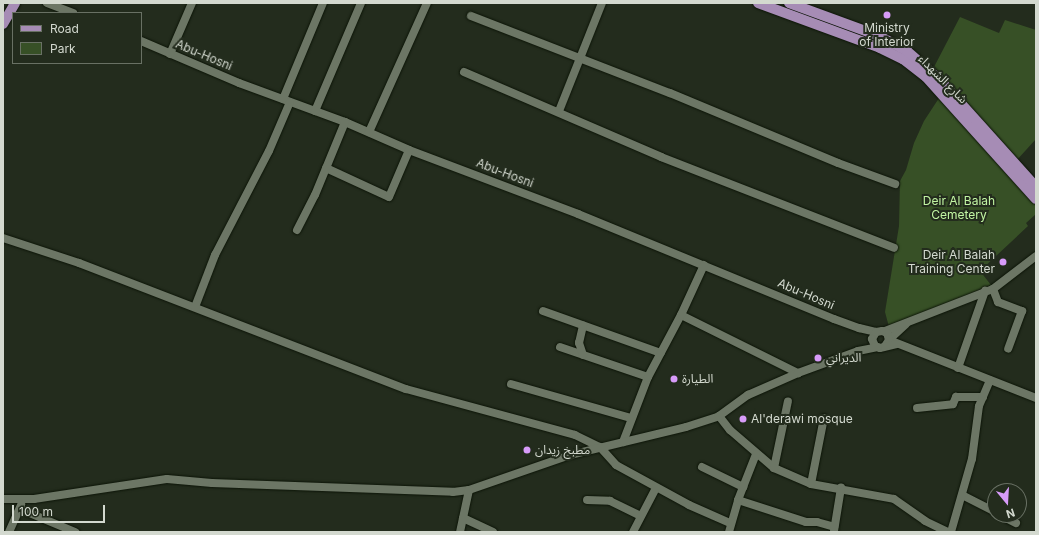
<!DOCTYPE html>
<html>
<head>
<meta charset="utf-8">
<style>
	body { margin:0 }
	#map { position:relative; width:1039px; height:535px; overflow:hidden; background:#232c1d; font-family:Inter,"Noto Sans Arabic",sans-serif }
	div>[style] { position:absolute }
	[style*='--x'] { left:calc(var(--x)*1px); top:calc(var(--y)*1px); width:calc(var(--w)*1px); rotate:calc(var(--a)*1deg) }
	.green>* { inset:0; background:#375026 }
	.roads { filter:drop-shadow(0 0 1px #0c1407) drop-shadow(0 0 1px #0c1407) }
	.minor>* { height:8px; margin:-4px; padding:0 4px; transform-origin:4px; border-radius:4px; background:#6c7665 }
	.major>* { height:10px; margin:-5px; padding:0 5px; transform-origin:5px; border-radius:5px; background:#a68cb5 }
	.dots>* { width:11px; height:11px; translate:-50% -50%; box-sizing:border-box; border:2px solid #232c1d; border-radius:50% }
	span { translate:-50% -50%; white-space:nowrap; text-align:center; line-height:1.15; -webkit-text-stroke:4px #232c1d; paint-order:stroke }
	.poi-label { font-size:12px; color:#d3d9cf }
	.right { translate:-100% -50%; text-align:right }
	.left { translate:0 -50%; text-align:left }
	.street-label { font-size:12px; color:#d3d9cf }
	.park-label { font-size:12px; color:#c2f5a3 }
	.frame { position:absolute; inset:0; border:4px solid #d3d9cf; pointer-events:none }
	.legend { position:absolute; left:12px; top:12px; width:130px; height:52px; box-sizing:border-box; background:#232c1d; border:1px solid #697164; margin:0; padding:5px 7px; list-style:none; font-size:12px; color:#d3d9cf }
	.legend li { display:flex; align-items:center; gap:8px; height:20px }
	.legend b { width:20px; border:1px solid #697164 }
	.north { position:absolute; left:987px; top:483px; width:40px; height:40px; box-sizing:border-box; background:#232c1d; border:1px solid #697164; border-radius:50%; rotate:162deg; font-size:11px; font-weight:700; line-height:16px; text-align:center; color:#d3d9cf }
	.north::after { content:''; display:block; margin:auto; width:14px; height:18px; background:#d79bf9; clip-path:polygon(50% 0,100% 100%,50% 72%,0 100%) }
	.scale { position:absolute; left:12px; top:505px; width:93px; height:18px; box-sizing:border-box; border:2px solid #d3d9cf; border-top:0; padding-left:5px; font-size:12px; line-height:14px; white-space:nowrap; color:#d3d9cf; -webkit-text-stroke:3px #232c1d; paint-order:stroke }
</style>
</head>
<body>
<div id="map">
	<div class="green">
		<i style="clip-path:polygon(960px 17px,999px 33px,1005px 20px,1036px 30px,1036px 139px,1016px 161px,934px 67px)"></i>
		<i style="clip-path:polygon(941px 95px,1036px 203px,1036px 214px,1026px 223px,1028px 226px,980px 271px,991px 285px,889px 327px,885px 312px,899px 226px,900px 181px,906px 170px,914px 143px,924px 121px)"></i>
	</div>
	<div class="roads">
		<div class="minor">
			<i style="--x:47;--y:3;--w:28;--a:21"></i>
			<i style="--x:471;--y:16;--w:213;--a:21.2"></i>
			<i style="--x:670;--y:93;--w:182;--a:22.6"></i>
			<i style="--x:838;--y:163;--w:61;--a:20.2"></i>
			<i style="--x:141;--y:41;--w:107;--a:23.2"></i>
			<i style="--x:239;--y:83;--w:113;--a:20.2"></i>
			<i style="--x:345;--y:122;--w:70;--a:23.6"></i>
			<i style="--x:409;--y:150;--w:181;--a:20.7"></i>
			<i style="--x:578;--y:214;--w:277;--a:22.3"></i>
			<i style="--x:834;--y:319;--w:27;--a:20"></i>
			<i style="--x:859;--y:328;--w:17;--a:13"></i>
			<i style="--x:170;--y:54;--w:56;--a:-66.7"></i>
			<i style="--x:464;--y:72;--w:215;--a:23.3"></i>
			<i style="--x:661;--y:157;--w:250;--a:21.3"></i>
			<i style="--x:283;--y:99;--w:104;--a:-67.4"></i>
			<i style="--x:315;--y:111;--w:117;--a:-66.9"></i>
			<i style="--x:559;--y:111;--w:116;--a:-68.3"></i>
			<i style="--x:369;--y:132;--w:141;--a:-65.8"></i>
			<i style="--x:326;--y:168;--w:69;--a:24.7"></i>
			<i style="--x:389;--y:197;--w:51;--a:-66.9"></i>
			<i style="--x:297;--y:230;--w:39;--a:-63"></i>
			<i style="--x:315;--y:195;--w:79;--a:-67.7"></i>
			<i style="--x:3;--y:238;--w:80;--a:18.2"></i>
			<i style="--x:79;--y:263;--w:350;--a:21.1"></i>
			<i style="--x:406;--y:389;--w:175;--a:15.2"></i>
			<i style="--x:575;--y:435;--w:28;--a:26"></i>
			<i style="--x:600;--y:447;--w:24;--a:48"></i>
			<i style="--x:616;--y:465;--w:83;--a:28.7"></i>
			<i style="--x:689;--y:505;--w:45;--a:23.7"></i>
			<i style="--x:993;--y:289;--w:14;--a:69"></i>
			<i style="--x:998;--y:302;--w:26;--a:21"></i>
			<i style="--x:1022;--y:311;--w:40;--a:110.2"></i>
			<i style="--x:195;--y:307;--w:56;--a:-69"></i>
			<i style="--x:215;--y:255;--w:117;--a:-62.6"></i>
			<i style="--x:269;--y:151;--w:53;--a:-66.8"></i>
			<i style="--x:543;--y:311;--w:125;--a:19.6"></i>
			<i style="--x:681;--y:315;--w:131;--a:26.4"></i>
			<i style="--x:906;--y:324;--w:23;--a:137"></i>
			<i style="--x:889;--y:340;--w:158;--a:21.5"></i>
			<i style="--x:885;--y:331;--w:116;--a:-21.3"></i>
			<i style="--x:993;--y:289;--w:54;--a:-37.5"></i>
			<i style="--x:885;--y:346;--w:7;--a:-56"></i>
			<i style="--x:889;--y:340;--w:7;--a:-106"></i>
			<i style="--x:887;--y:333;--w:5;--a:-158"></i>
			<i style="--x:882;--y:331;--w:6;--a:171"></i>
			<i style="--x:876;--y:332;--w:8;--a:120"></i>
			<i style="--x:872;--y:339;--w:8;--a:67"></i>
			<i style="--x:875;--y:346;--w:5;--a:22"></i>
			<i style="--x:880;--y:348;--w:18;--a:-13"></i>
			<i style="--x:560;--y:347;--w:93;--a:18.8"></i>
			<i style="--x:583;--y:355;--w:13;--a:-108"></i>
			<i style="--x:579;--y:343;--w:18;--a:-77"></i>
			<i style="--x:958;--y:368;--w:82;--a:-70.7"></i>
			<i style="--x:511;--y:384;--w:125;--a:15.8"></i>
			<i style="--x:917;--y:408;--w:36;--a:-6"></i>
			<i style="--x:953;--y:404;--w:8;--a:-67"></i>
			<i style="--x:956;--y:397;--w:27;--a:0"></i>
			<i style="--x:719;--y:416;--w:18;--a:52"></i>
			<i style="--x:730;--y:430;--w:58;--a:40.8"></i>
			<i style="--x:774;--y:468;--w:40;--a:23.4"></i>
			<i style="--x:811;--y:484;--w:84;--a:10.2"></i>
			<i style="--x:894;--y:499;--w:38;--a:35"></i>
			<i style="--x:925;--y:521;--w:25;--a:26"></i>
			<i style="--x:623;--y:442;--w:70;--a:-69"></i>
			<i style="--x:648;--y:377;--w:70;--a:-62"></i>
			<i style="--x:681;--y:315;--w:55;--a:-65.3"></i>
			<i style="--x:702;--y:467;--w:46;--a:26"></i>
			<i style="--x:774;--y:468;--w:68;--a:-78.2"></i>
			<i style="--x:811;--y:484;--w:67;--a:-78.9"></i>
			<i style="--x:962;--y:495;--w:37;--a:27"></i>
			<i style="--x:3;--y:499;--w:31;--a:0"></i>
			<i style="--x:34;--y:499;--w:134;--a:-8.6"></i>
			<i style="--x:167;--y:479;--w:45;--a:5.1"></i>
			<i style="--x:212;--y:483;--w:241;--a:2.1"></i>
			<i style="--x:453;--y:492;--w:16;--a:-7"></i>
			<i style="--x:469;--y:490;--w:107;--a:-19.1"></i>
			<i style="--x:570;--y:455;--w:119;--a:-13.6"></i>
			<i style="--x:686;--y:427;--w:35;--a:-18"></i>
			<i style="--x:719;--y:416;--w:36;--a:-36"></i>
			<i style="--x:748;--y:395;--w:55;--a:-23.7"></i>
			<i style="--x:798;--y:373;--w:64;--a:-20.1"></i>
			<i style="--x:858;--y:351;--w:20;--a:-11"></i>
			<i style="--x:587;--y:500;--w:23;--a:2"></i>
			<i style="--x:610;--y:501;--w:34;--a:26"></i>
			<i style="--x:738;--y:500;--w:71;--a:17.9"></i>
			<i style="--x:806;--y:522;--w:11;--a:0"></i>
			<i style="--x:817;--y:522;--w:18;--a:16"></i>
			<i style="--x:20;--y:509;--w:60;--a:22.7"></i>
			<i style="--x:1000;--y:515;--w:18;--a:27"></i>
			<i style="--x:463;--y:518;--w:33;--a:25"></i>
			<i style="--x:834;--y:531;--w:44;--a:-80.8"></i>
			<i style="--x:9;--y:532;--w:30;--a:-66"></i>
			<i style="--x:460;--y:532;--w:43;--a:-77.9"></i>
			<i style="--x:633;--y:532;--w:50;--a:-62.4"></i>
			<i style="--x:729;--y:532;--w:33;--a:-74"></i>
			<i style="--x:738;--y:500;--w:49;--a:-68.6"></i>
			<i style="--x:951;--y:532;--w:76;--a:-74"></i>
			<i style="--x:972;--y:459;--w:53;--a:-82.5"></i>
			<i style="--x:979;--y:406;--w:28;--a:-67"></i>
		</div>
		<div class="major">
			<i style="--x:758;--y:3;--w:130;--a:20.2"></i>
			<i style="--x:880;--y:48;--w:25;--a:26"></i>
			<i style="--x:903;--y:59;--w:29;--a:38"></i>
			<i style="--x:926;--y:77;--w:164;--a:48"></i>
			<i style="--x:789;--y:3;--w:96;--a:20.1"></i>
			<i style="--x:879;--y:36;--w:32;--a:28"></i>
			<i style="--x:907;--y:51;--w:44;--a:41.3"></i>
			<i style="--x:940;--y:80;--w:144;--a:48.1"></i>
			<i style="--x:3;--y:24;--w:24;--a:-60"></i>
		</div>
	</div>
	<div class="dots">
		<i style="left:887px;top:15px;background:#d79bf9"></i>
		<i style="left:1003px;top:262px;background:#d79bf9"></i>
		<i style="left:818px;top:358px;background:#d79bf9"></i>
		<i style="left:674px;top:379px;background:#d79bf9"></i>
		<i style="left:743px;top:419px;background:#d79bf9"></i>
		<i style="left:527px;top:450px;background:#d79bf9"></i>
	</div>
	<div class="poi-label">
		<span style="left:887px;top:35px">Ministry<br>of Interior</span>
		<span class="right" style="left:995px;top:262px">Deir Al Balah<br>Training Center</span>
		<span class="left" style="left:826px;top:358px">الديراني</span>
		<span class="left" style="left:682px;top:379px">الطيارة</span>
		<span class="left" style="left:751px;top:419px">Al'derawi mosque</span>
		<span class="left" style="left:535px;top:450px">مطبخ زيدان</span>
	</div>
	<div class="street-label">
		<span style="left:204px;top:55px;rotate:23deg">Abu-Hosni</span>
		<span style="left:943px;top:79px;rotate:45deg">شارع الشهداء</span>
		<span style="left:505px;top:173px;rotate:21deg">Abu-Hosni</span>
		<span style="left:806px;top:294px;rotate:23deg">Abu-Hosni</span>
	</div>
	<div class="park-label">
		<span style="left:959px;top:208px">Deir Al Balah<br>Cemetery</span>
	</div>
	<div class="frame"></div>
	<ul class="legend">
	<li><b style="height:5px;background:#a68cb5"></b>Road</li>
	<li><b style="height:11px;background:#375026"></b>Park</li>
	</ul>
	<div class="north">N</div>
	<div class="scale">100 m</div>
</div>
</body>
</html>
